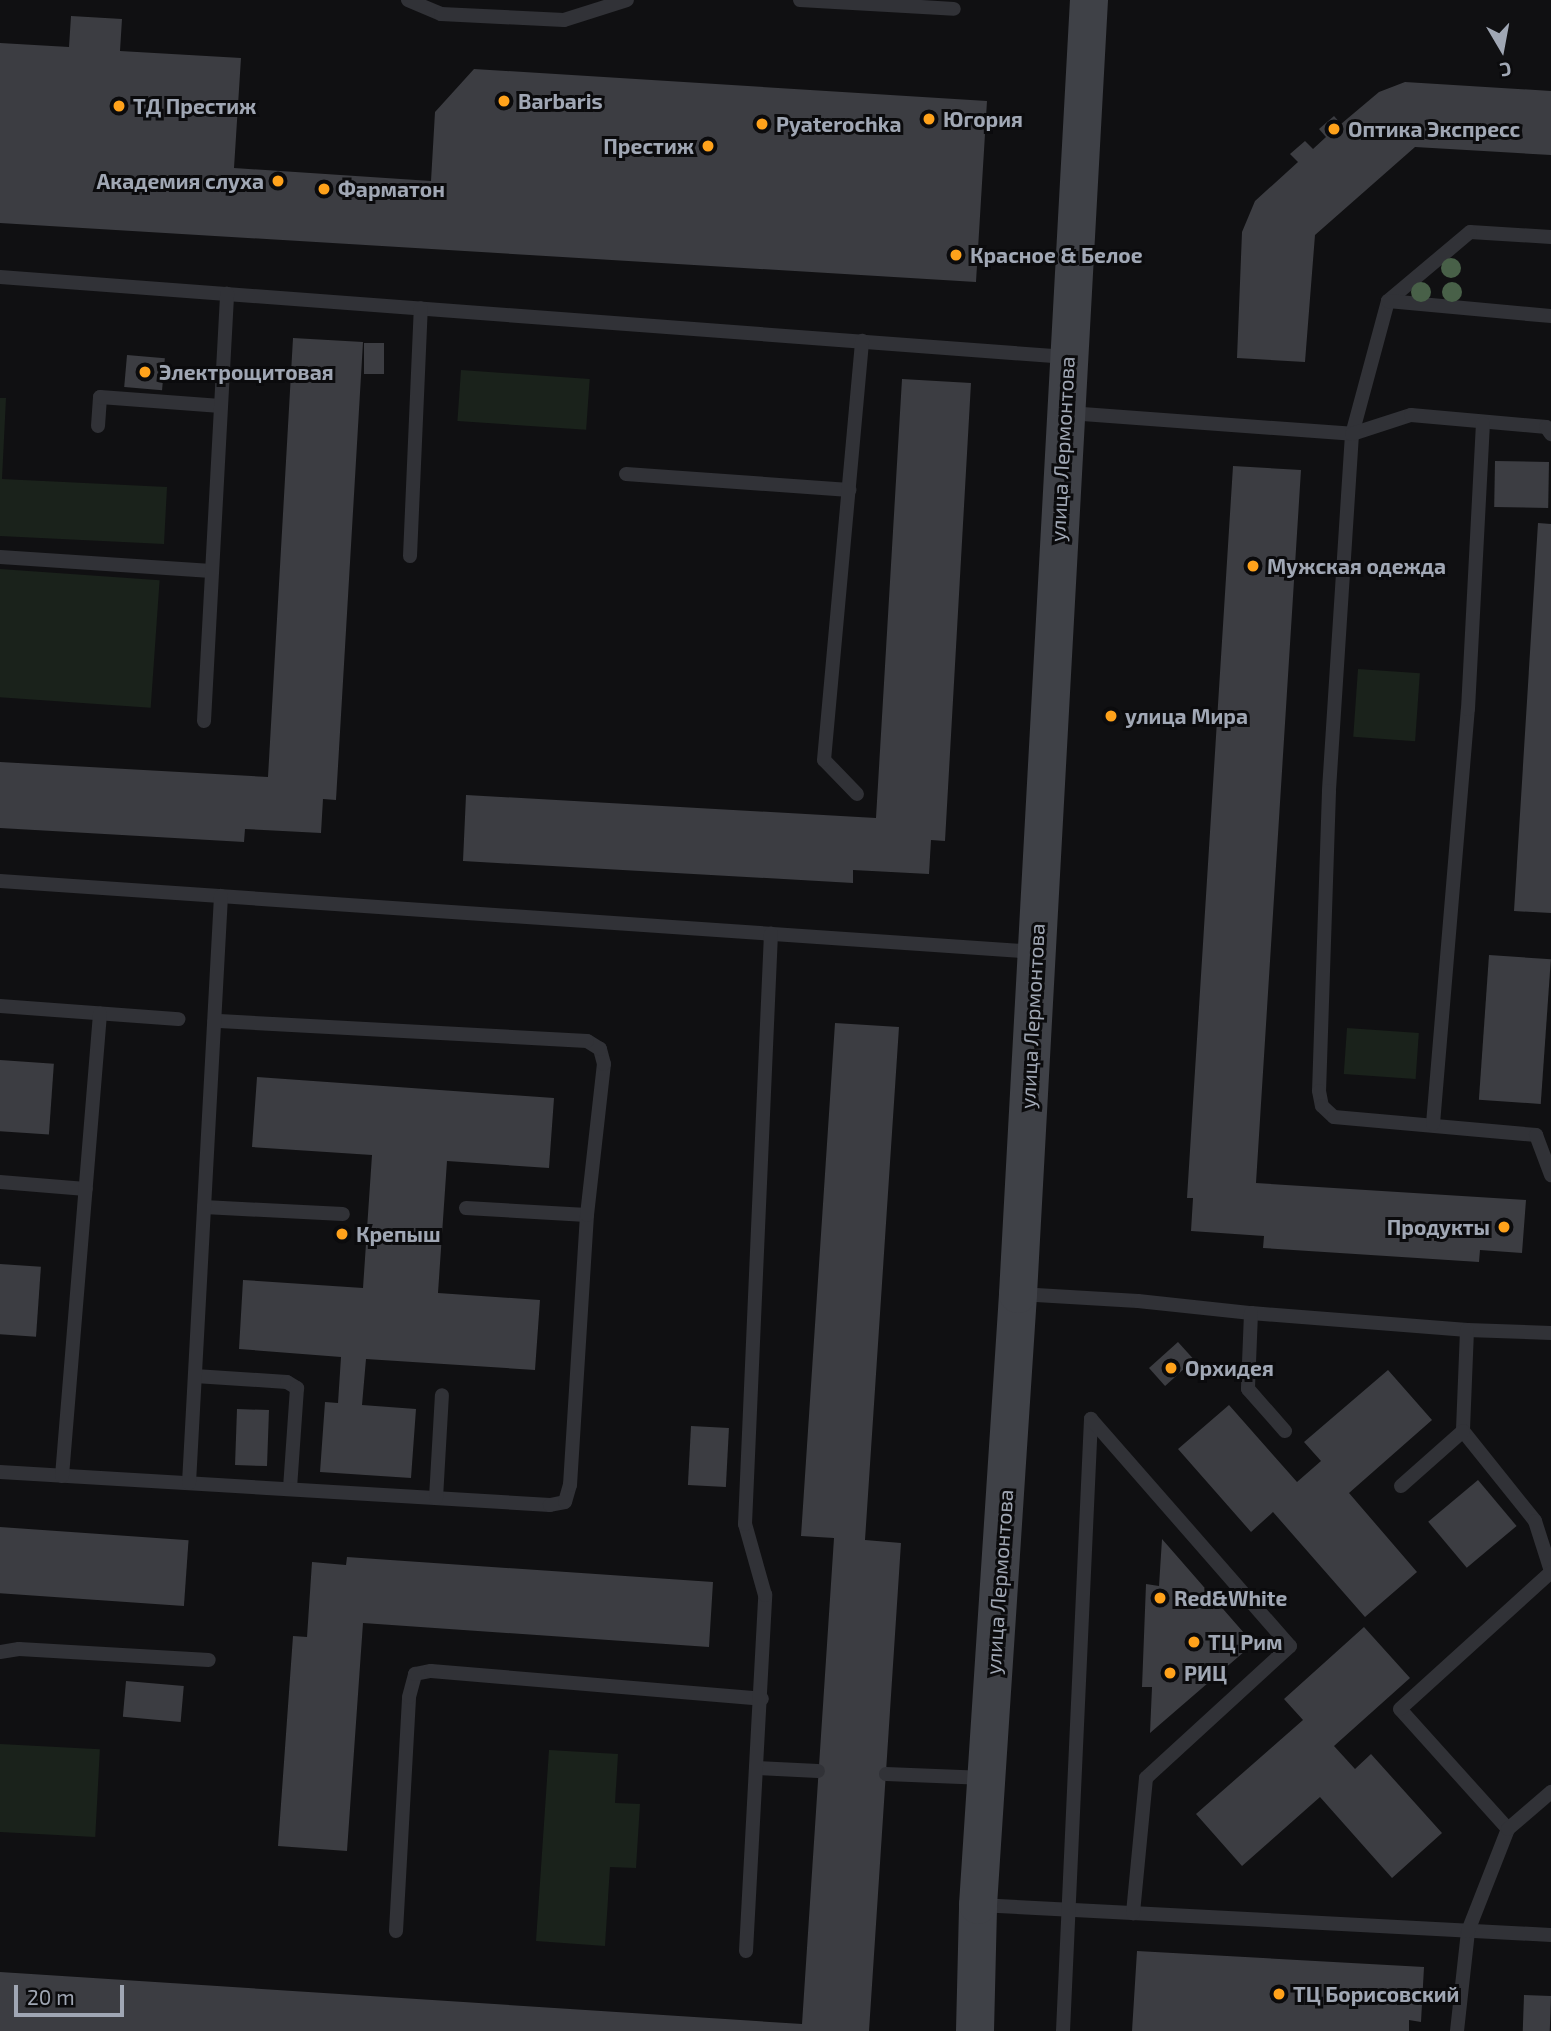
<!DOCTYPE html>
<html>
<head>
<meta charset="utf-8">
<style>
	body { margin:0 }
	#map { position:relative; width:1551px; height:2031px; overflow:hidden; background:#101012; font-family:"Exo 2",sans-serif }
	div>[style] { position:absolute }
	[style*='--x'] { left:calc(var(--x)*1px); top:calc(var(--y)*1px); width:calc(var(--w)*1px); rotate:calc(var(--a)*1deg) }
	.green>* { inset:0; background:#1a221b; transform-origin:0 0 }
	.building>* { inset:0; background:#3c3d42; transform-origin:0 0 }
	.lane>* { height:14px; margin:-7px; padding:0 7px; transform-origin:7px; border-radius:7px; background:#313237 }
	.secondary>* { height:38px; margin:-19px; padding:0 19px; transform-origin:19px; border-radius:19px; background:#3f4147 }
	.trees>* { width:20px; height:20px; margin:-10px; border-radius:50%; background:#486048 }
	.dots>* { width:19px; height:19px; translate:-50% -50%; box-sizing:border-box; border:4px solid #0b0b0d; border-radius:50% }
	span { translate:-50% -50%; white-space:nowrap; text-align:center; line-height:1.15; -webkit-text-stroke:6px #0b0b0d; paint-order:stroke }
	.poi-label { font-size:21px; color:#a0a7b4; font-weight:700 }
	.left { translate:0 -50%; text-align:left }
	.right { translate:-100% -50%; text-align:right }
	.street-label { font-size:21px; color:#a0a7b4 }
	.north { position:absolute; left:1467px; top:14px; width:70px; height:70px; -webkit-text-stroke:5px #0b0b0d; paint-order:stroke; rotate:170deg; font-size:19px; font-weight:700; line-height:28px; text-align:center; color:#a0a7b4 }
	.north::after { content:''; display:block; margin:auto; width:24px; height:32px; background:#a0a7b4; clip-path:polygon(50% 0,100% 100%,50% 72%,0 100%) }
	.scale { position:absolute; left:14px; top:1985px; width:110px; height:32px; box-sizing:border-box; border:4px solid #a0a7b4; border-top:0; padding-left:9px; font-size:21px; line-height:24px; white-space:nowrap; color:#a0a7b4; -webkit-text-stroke:5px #0b0b0d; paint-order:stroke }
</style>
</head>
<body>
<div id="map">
	<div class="green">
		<i style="left:461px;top:370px;width:129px;height:51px;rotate:4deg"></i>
		<i style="clip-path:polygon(0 398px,6px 398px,2px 479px,167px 487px,164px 544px,0 536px)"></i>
		<i style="left:0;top:569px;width:160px;height:128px;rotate:4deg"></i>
		<i style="left:1358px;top:669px;width:62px;height:68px;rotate:4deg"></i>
		<i style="left:1347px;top:1028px;width:72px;height:46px;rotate:4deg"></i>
		<i style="left:0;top:1744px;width:100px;height:88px;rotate:3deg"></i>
		<i style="clip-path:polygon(549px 1750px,618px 1754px,615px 1803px,640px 1804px,636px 1868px,610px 1867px,605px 1946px,536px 1941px)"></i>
	</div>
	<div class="building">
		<i style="clip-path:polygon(71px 16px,122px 19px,120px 51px,241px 58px,234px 168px,431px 181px,435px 112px,474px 69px,987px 101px,976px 282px,0 223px,0 43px,69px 47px)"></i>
		<i style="clip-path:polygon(1405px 82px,1551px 91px,1551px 155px,1415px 147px,1315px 235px,1305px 362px,1237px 358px,1242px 232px,1255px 201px,1298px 162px,1290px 154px,1305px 141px,1313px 149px,1326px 137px,1319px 129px,1334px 116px,1341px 124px,1379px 92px)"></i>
		<i style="clip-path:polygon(293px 338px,363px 342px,336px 800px,323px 799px,321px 833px,245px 829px,244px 842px,0 828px,0 762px,268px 777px)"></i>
		<i style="left:364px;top:343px;width:20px;height:31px"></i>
		<i style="left:127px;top:355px;width:38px;height:32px;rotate:5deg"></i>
		<i style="clip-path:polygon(902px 379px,971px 383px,945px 841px,931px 840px,929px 874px,853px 870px,853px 883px,463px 861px,466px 795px,876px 818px)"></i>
		<i style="left:1495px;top:461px;width:54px;height:46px;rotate:1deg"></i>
		<i style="clip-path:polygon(1233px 466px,1301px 470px,1256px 1183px,1526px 1200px,1522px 1253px,1480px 1250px,1479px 1262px,1263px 1248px,1264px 1236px,1191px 1231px,1193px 1198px,1187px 1198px)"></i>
		<i style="clip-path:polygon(1538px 523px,1551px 524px,1551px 913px,1514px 911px)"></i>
		<i style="left:1489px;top:955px;width:62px;height:145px;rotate:4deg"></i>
		<i style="clip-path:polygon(835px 1023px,899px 1027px,865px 1540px,901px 1543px,869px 2031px,0 2031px,0 1972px,802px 2024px,834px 1538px,801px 1536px)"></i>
		<i style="left:0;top:1060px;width:54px;height:71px;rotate:4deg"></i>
		<i style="clip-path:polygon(257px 1077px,554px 1098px,549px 1168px,447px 1161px,438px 1293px,540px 1300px,535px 1370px,366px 1359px,362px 1405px,416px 1409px,411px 1478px,320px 1472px,325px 1402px,338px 1403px,341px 1357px,239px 1349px,243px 1280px,363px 1288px,372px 1155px,252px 1147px)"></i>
		<i style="left:0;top:1264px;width:41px;height:70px;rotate:4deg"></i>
		<i style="left:1178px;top:1342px;width:24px;height:39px;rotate:48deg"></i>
		<i style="clip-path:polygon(1388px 1370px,1432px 1420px,1349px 1493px,1417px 1572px,1365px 1617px,1273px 1512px,1251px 1532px,1178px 1449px,1229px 1405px,1297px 1482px,1321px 1461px,1304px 1442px)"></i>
		<i style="left:237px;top:1409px;width:32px;height:56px;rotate:2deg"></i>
		<i style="left:691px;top:1426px;width:38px;height:59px;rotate:3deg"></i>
		<i style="left:1478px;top:1480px;width:60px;height:65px;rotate:50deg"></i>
		<i style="left:0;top:1527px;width:189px;height:66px;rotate:4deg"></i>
		<i style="clip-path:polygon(1162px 1539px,1244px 1633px,1245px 1651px,1150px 1733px,1152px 1687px,1142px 1687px,1146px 1584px,1159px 1586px)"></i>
		<i style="clip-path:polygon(347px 1557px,713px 1582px,709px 1647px,363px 1623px,347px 1851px,278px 1846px,293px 1636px,307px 1637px,312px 1562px,346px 1565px)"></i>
		<i style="clip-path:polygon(1364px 1627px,1410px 1678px,1334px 1746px,1355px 1769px,1371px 1754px,1442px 1833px,1392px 1878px,1320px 1797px,1242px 1866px,1196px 1814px,1303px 1720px,1284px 1699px)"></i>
		<i style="left:126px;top:1681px;width:58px;height:36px;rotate:5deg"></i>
		<i style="clip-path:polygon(1137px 1951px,1424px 1967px,1421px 2022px,1409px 2020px,1409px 2031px,1132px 2031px)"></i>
		<i style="left:1524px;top:1995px;width:27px;height:36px;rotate:2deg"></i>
	</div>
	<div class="lane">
		<i style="--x:408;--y:0;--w:36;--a:23"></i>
		<i style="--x:441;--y:14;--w:123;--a:2.8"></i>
		<i style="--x:564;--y:20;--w:66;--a:-17.6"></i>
		<i style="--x:800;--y:0;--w:154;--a:3.3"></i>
		<i style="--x:1551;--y:237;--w:81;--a:-176.5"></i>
		<i style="--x:1470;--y:232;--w:107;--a:139.9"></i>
		<i style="--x:1388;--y:301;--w:138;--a:105.1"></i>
		<i style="--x:1352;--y:434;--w:358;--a:93.7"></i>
		<i style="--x:1329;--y:791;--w:300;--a:91.9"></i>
		<i style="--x:1319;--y:1091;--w:15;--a:79"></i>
		<i style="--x:1322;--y:1106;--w:16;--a:43"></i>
		<i style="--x:1334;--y:1117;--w:203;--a:5.1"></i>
		<i style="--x:1536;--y:1135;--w:43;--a:69.4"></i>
		<i style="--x:0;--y:277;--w:1070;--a:4.29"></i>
		<i style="--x:1388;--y:301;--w:164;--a:5.3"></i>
		<i style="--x:1069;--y:413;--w:284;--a:4.2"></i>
		<i style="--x:1352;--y:434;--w:62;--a:-17.9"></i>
		<i style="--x:1411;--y:415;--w:136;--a:5.1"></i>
		<i style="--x:1546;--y:427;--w:9;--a:54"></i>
		<i style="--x:98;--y:426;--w:29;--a:-86"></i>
		<i style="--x:100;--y:397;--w:121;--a:4.3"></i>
		<i style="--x:626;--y:474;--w:224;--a:4.1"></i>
		<i style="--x:410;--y:556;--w:248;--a:-87.5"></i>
		<i style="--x:0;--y:557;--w:212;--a:3.8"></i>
		<i style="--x:204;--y:721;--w:428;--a:-86.9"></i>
		<i style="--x:857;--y:794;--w:47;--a:-134.1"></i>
		<i style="--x:824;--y:760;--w:421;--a:-84.8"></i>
		<i style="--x:0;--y:881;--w:1037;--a:3.92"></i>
		<i style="--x:0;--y:1006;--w:179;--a:4.2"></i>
		<i style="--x:1433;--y:1124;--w:416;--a:-85.2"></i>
		<i style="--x:1468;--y:709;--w:286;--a:-87"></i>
		<i style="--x:0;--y:1182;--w:86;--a:4.7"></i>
		<i style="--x:204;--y:1207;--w:139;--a:2.9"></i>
		<i style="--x:466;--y:1208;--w:121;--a:3.3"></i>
		<i style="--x:1019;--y:1294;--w:119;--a:3.4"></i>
		<i style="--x:1138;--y:1301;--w:114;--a:6.1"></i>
		<i style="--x:1251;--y:1313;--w:217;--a:4.5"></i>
		<i style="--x:1467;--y:1330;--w:84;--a:2"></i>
		<i style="--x:1251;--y:1313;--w:76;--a:92.3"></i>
		<i style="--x:1248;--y:1389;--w:56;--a:48.6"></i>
		<i style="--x:1467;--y:1330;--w:101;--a:92.3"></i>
		<i style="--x:1463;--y:1431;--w:115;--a:51.3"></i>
		<i style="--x:1535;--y:1521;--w:52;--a:72.3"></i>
		<i style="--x:195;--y:1376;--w:92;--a:3.7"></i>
		<i style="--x:287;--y:1382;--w:12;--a:31"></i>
		<i style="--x:297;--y:1388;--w:101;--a:94"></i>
		<i style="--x:0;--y:1472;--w:551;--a:3.43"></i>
		<i style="--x:550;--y:1505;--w:15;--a:-11"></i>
		<i style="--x:565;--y:1502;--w:18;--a:-74"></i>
		<i style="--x:570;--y:1485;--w:271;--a:-86.4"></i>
		<i style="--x:587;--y:1215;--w:152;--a:-83.6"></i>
		<i style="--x:604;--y:1064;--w:16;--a:-105"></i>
		<i style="--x:600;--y:1049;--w:15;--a:-148"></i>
		<i style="--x:587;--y:1041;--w:373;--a:-176.9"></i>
		<i style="--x:62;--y:1476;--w:464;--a:-85.3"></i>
		<i style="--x:189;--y:1483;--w:588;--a:-86.88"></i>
		<i style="--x:1401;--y:1486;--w:83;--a:-41.6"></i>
		<i style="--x:436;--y:1498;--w:103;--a:-86.7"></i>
		<i style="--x:0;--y:1652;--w:19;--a:-9"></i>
		<i style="--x:19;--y:1649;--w:190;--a:3.3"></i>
		<i style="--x:757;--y:1768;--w:61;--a:2.8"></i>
		<i style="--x:886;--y:1774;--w:100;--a:2.3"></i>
		<i style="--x:1508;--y:1829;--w:161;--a:-132"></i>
		<i style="--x:1400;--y:1709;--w:204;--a:-42.2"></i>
		<i style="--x:979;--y:1905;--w:573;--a:3"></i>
		<i style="--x:396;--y:1931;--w:234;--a:-86.8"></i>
		<i style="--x:409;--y:1697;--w:24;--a:-75"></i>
		<i style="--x:415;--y:1674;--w:16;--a:-11"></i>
		<i style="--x:431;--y:1671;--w:332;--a:4.8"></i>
		<i style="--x:746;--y:1951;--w:357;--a:-86.9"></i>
		<i style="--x:765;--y:1595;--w:74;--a:-105.7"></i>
		<i style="--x:745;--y:1524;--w:591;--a:-87.48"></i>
		<i style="--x:1063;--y:2031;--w:613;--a:-87.38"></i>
		<i style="--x:1091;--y:1419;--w:302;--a:48.8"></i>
		<i style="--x:1290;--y:1646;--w:195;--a:137.5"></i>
		<i style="--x:1146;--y:1778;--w:136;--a:95.5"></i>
		<i style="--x:1457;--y:2031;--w:101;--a:-83.7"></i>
		<i style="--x:1468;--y:1931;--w:110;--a:-68.6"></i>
		<i style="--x:1508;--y:1829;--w:57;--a:-40.7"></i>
	</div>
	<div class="secondary">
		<i style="--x:975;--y:2031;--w:126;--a:-88.6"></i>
		<i style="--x:978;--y:1905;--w:612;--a:-86.25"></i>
		<i style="--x:1018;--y:1294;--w:1296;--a:-86.86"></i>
	</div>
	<div class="trees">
		<i style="left:1451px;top:268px"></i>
		<i style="left:1421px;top:292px"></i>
		<i style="left:1452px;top:292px"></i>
	</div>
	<div class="dots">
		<i style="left:504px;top:101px;background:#ffa21b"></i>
		<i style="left:119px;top:106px;background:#ffa21b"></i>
		<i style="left:929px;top:119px;background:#ffa21b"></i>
		<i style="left:762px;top:124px;background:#ffa21b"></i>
		<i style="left:1334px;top:129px;background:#ffa21b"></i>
		<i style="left:708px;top:146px;background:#ffa21b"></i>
		<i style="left:278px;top:181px;background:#ffa21b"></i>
		<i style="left:324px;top:189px;background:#ffa21b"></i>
		<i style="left:956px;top:255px;background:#ffa21b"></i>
		<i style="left:145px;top:372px;background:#ffa21b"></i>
		<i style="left:1253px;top:566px;background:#ffa21b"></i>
		<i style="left:1111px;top:716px;background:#ffa21b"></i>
		<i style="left:1504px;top:1227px;background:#ffa21b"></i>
		<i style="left:342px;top:1234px;background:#ffa21b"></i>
		<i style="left:1171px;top:1368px;background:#ffa21b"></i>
		<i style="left:1160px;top:1598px;background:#ffa21b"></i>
		<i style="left:1194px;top:1642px;background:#ffa21b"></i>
		<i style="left:1170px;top:1673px;background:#ffa21b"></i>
		<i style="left:1279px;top:1994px;background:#ffa21b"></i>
	</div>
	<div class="poi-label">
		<span class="left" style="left:518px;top:101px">Barbaris</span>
		<span class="left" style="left:133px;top:106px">ТД Престиж</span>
		<span class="left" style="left:943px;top:119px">Югория</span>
		<span class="left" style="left:776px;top:124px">Pyaterochka</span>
		<span class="left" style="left:1348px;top:129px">Оптика Экспресс</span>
		<span class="right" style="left:694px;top:146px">Престиж</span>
		<span class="right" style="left:264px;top:181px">Академия слуха</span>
		<span class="left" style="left:338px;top:189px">Фарматон</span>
		<span class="left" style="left:970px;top:255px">Красное &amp; Белое</span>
		<span class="left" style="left:159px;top:372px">Электрощитовая</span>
		<span class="left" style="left:1267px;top:566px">Мужская одежда</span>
		<span class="left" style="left:1125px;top:716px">улица Мира</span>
		<span class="right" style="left:1490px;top:1227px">Продукты</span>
		<span class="left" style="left:356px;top:1234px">Крепыш</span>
		<span class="left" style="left:1185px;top:1368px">Орхидея</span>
		<span class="left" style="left:1174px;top:1598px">Red&amp;White</span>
		<span class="left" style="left:1208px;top:1642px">ТЦ Рим</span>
		<span class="left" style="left:1184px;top:1673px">РИЦ</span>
		<span class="left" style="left:1293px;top:1994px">ТЦ Борисовский</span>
	</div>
	<div class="street-label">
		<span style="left:1062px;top:449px;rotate:-87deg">улица Лермонтова</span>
		<span style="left:1032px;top:1016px;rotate:-87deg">улица Лермонтова</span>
		<span style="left:999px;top:1582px;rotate:-86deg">улица Лермонтова</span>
	</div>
	<div class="north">С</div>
	<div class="scale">20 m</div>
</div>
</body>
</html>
